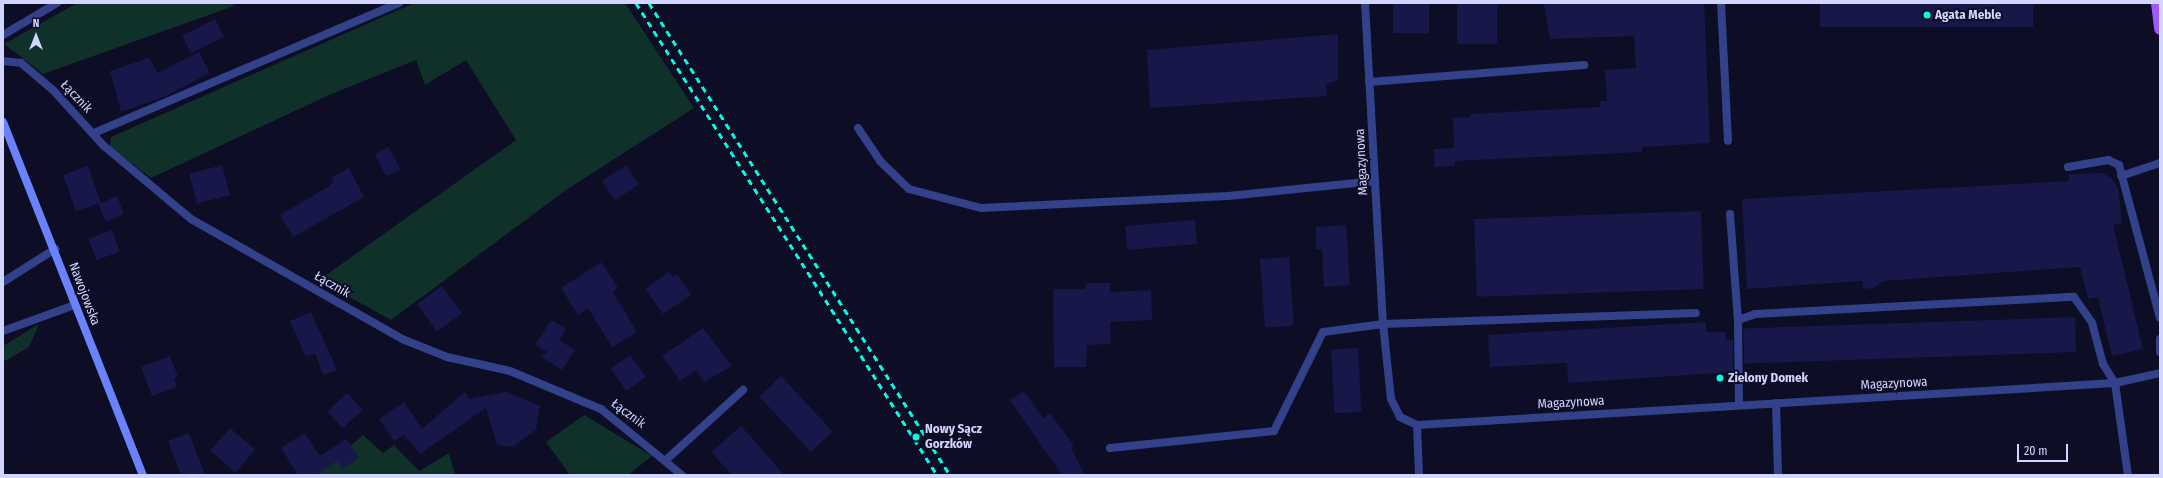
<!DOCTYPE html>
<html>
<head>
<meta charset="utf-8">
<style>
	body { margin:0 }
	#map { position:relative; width:2163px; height:478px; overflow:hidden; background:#0d0d26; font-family:"Fira Sans Condensed",sans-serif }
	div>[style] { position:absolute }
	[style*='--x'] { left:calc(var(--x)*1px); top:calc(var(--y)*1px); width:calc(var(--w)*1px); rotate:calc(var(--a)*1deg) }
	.green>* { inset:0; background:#0f3129 }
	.building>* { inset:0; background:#171749; transform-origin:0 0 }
	.lane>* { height:8px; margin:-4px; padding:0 4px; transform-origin:4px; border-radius:4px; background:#33418a }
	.street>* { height:8px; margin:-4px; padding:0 4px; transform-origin:4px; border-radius:4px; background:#33418a }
	.secondary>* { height:8px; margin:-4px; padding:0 4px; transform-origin:4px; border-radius:4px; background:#6983ff }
	.primary>* { height:12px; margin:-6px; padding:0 6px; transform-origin:6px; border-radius:6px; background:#a059ff }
	.rail>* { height:3px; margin-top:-1.5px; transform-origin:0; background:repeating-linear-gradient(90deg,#00fde4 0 6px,transparent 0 11px) }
	.dots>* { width:11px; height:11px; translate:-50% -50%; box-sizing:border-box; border:2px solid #0d0d26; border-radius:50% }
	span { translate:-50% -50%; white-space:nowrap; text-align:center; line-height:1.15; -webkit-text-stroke:4px #0d0d26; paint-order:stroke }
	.poi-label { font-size:13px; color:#d2d6ff; font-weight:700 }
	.left { translate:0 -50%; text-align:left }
	.street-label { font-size:13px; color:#d2d6ff }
	.frame { position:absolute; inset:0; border:4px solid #d2d6ff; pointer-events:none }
	.north { position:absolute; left:16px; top:16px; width:40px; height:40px; -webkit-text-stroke:3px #0d0d26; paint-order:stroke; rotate:0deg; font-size:11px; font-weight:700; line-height:16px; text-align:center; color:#d2d6ff }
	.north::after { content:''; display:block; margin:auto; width:14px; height:18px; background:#d2d6ff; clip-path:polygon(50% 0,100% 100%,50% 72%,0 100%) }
	.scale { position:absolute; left:2017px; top:444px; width:51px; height:18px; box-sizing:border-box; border:2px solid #d2d6ff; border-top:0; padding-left:5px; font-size:12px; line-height:14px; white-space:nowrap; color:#d2d6ff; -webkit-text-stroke:3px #0d0d26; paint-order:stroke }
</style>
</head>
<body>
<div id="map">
	<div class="green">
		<i style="clip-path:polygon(77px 3px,232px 3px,234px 6px,43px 74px,4px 44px)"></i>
		<i style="clip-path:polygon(414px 3px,625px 3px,694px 108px,566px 190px,391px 320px,319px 280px,516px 140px,466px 60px,425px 85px,416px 60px,329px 95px,151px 178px,110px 147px,111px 137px)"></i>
		<i style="clip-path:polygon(39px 324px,29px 347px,3px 362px,3px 346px)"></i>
		<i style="clip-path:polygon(584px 415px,652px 456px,628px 475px,570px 475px,546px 442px)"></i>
		<i style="clip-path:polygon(363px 435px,383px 453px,394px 445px,419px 471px,449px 453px,455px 475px,316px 475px)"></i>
	</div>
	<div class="building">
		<i style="left:1393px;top:3px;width:36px;height:30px"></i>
		<i style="left:1457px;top:3px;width:40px;height:41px"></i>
		<i style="clip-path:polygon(1544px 3px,1704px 3px,1710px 143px,1642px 147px,1642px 152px,1455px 161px,1455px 166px,1435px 167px,1434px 149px,1454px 148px,1453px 118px,1470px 117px,1470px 114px,1600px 107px,1600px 101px,1607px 101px,1605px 70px,1636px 68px,1634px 36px,1550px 39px)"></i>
		<i style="left:1820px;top:3px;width:213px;height:24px"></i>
		<i style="left:215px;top:19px;width:20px;height:37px;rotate:63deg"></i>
		<i style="clip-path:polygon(1338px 34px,1338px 80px,1326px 84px,1327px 96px,1150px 108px,1147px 50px)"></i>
		<i style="clip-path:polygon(199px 52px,210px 73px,166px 96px,121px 112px,110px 71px,149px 58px,158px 73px)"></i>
		<i style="left:389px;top:147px;width:25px;height:16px;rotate:63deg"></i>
		<i style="left:222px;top:165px;width:31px;height:34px;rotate:75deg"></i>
		<i style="left:626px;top:165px;width:23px;height:29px;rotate:56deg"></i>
		<i style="clip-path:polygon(88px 166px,101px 203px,117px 196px,124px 214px,106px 222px,98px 204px,101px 203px,76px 211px,63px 175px)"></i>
		<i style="clip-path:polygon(349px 168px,364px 197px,293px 237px,280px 215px,328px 187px,334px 181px,332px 177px)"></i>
		<i style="clip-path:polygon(2103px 173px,2113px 180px,2118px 188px,2122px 223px,2113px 225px,2143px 349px,2112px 356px,2098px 297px,2088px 299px,2080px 267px,1883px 281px,1872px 289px,1863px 288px,1863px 281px,1747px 289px,1742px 199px,2069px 181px,2069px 174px)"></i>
		<i style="left:1701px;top:211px;width:78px;height:227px;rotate:88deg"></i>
		<i style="left:1195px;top:220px;width:24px;height:70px;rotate:85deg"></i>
		<i style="clip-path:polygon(1346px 225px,1350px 285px,1324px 287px,1322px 249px,1316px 249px,1316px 227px)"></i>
		<i style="left:112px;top:230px;width:23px;height:25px;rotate:70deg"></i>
		<i style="left:1289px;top:257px;width:69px;height:29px;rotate:86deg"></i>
		<i style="clip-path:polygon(601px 262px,618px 288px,613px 292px,637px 332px,612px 347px,588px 308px,578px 315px,561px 288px)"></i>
		<i style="clip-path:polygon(669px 272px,673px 277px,677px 274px,691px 295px,663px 314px,645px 289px)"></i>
		<i style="clip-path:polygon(1086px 283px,1110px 283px,1110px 292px,1151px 290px,1152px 320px,1110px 322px,1111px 344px,1087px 345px,1086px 367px,1054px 367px,1053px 289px,1085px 289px)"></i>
		<i style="left:442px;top:286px;width:34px;height:31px;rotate:54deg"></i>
		<i style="clip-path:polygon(311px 312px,337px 370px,323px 375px,315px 353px,306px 357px,290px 321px)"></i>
		<i style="left:2075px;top:317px;width:35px;height:332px;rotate:88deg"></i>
		<i style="clip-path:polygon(551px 320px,566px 329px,559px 340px,575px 350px,562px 370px,541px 357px,547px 352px,535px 345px)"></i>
		<i style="clip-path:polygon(1706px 322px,1706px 332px,1725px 332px,1726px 340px,1733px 340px,1733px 372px,1568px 383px,1567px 363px,1490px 367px,1488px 335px)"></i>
		<i style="clip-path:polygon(703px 328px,732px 366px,704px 382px,696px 370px,680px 381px,662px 356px)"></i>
		<i style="left:1358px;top:348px;width:64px;height:27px;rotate:87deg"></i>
		<i style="left:630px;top:355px;width:27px;height:24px;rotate:54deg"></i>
		<i style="clip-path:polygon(170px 356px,178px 377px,174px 378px,177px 387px,152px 396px,141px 367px)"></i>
		<i style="left:781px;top:376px;width:76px;height:30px;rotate:47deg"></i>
		<i style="clip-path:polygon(510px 391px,508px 393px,540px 406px,536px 430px,513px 447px,497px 445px,486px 408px,420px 454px,404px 435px,394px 441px,379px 419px,404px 402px,422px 429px,465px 392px,469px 399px)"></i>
		<i style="clip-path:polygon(1024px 391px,1043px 418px,1050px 413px,1074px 446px,1071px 448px,1085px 475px,1062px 475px,1010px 400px)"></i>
		<i style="left:347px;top:393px;width:23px;height:27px;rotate:47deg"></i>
		<i style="clip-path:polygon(741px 426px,767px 455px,784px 475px,732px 475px,711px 452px)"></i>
		<i style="left:230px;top:428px;width:33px;height:30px;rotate:41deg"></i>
		<i style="clip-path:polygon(189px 433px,205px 475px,181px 475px,168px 441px)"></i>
		<i style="clip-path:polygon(304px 433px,320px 456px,346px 439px,359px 458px,342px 469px,337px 461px,316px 475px,298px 475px,281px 448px)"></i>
	</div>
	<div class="lane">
		<i style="--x:1721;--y:3;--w:138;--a:87.1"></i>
		<i style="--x:1369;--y:82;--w:216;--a:-4.5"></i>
		<i style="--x:858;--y:128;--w:40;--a:56"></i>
		<i style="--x:880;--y:161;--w:40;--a:44"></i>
		<i style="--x:909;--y:189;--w:74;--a:14.8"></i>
		<i style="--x:981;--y:208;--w:247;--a:-2.8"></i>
		<i style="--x:1228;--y:196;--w:148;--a:-5.8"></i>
		<i style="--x:94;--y:133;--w:332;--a:-23.1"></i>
		<i style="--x:2068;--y:167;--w:41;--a:-9.9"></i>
		<i style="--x:2108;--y:160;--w:12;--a:24"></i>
		<i style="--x:2119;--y:165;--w:158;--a:75"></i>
		<i style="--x:2121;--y:176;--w:41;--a:-18.4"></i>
		<i style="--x:1730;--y:214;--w:106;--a:85.7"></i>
		<i style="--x:3;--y:282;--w:62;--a:-32.4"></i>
		<i style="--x:2160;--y:339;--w:13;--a:90"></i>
		<i style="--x:1776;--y:403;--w:72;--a:88.4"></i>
		<i style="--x:1739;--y:405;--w:85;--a:-90.7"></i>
		<i style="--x:1738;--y:320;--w:18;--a:-19"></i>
		<i style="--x:1755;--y:314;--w:319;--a:-3.1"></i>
		<i style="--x:2074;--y:297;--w:32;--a:55"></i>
		<i style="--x:2092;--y:323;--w:42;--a:75"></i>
		<i style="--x:2103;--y:364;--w:22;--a:58"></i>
		<i style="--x:2115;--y:383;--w:93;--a:82"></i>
		<i style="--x:1417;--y:425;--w:50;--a:87.7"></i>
		<i style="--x:1110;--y:448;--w:165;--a:-5.9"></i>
		<i style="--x:1274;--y:431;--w:110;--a:-63.7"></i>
		<i style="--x:1323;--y:332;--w:61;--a:-7.6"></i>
		<i style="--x:1383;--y:324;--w:313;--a:-2"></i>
		<i style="--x:667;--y:459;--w:103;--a:-42.2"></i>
	</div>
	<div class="street">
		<i style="--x:1365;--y:3;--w:322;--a:86.8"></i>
		<i style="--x:1383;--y:324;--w:75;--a:83.9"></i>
		<i style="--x:1391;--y:399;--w:20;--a:63"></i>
		<i style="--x:1400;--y:417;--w:19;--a:25"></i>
		<i style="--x:1417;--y:425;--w:699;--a:-3.44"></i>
		<i style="--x:2115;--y:383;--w:46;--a:-12.5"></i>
		<i style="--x:3;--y:35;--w:63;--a:-30.7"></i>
		<i style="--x:3;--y:61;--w:18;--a:6"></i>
		<i style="--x:21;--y:63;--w:42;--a:40.2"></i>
		<i style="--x:53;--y:90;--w:76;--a:47.7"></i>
		<i style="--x:104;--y:146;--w:114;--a:40"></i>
		<i style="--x:191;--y:219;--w:243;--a:29.6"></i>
		<i style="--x:402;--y:339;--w:48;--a:21.8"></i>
		<i style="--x:447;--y:357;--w:65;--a:12.5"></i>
		<i style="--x:510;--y:371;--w:99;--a:22.7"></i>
		<i style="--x:601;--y:409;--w:104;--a:39.2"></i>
		<i style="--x:3;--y:331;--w:77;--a:-19.9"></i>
	</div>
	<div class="secondary">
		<i style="--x:3;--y:122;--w:380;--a:68.4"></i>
	</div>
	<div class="primary">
		<i style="--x:2157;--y:3;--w:26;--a:83"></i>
	</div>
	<div class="rail">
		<i style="--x:636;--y:3;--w:560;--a:57.47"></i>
		<i style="--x:649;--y:3;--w:560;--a:57.47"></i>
	</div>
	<div class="dots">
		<i style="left:1927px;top:15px;background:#00fde4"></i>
		<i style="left:1720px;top:378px;background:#00fde4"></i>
		<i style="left:916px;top:437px;background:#00fde4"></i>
	</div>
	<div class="poi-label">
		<span class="left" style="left:1935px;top:15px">Agata Meble</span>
		<span class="left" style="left:1728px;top:378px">Zielony Domek</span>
		<span class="left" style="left:925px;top:437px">Nowy Sącz<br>Gorzków</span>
	</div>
	<div class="street-label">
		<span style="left:76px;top:97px;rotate:46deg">Łącznik</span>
		<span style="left:1362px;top:162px;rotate:-93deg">Magazynowa</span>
		<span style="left:332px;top:285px;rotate:30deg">Łącznik</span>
		<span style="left:84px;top:294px;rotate:69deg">Nawojowska</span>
		<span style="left:1894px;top:384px;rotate:-3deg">Magazynowa</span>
		<span style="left:1571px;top:403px;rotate:-3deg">Magazynowa</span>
		<span style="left:628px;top:414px;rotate:37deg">Łącznik</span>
	</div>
	<div class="frame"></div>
	<div class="north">N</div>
	<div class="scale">20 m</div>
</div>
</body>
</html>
